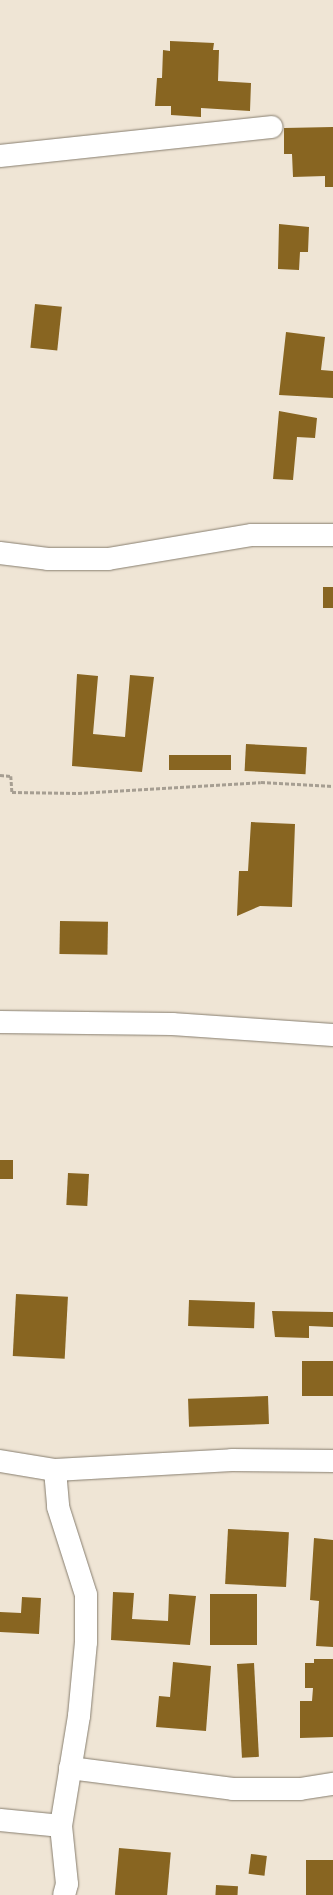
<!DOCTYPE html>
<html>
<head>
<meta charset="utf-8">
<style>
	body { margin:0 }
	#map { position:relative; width:333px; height:1895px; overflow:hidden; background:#efe5d5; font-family:Jost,sans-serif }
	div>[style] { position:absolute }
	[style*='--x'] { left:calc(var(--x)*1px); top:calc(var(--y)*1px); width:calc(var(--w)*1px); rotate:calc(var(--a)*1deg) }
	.building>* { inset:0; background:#886521; transform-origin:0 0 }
	.path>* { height:2.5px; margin-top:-1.25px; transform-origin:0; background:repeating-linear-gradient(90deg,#a69e92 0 4px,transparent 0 6px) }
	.roads { filter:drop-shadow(0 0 1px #877e6f) drop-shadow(0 0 1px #877e6f) }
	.minor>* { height:22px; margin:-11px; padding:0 11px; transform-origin:11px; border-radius:11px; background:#fff }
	span { translate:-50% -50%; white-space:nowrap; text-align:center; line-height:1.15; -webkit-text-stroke:4px #fdf2e2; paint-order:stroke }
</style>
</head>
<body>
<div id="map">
	<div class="building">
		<i style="clip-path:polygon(170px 41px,214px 43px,213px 50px,219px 50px,218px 81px,251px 83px,250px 111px,201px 108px,201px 117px,171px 115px,171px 106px,155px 106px,157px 78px,162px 78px,163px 50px,170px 51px)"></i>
		<i style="clip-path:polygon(333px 127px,333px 187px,325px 187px,325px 176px,293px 177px,292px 154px,284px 154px,284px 128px)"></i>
		<i style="clip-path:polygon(279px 224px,309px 227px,308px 252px,300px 252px,299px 270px,278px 269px)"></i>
		<i style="left:35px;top:304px;width:27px;height:44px;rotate:6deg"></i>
		<i style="clip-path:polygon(286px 332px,325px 337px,321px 370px,333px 371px,333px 398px,279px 395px)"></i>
		<i style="clip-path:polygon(279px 411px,317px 418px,315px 438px,297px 437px,293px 480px,273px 479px)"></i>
		<i style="left:333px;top:587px;width:21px;height:10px;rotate:90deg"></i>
		<i style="clip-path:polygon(77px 674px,98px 676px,93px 734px,125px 737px,130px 675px,154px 677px,142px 772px,72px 766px)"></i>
		<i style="left:246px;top:744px;width:61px;height:27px;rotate:3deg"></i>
		<i style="left:231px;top:755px;width:15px;height:62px;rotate:90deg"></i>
		<i style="clip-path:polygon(251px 822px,295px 824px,292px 907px,260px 906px,237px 916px,239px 871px,248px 871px)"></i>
		<i style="left:60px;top:921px;width:48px;height:33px;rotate:1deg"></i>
		<i style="left:0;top:1160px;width:13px;height:19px"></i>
		<i style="left:68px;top:1173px;width:21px;height:32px;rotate:3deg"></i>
		<i style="left:16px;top:1294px;width:52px;height:62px;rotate:3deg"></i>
		<i style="left:189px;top:1300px;width:66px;height:26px;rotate:2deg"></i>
		<i style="clip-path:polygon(272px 1311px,333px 1312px,333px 1327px,309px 1326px,309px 1338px,275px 1337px)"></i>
		<i style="left:302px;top:1361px;width:31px;height:35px"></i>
		<i style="left:268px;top:1396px;width:28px;height:80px;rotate:88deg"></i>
		<i style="left:228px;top:1529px;width:61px;height:55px;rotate:3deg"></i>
		<i style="clip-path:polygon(314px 1538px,333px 1540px,333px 1647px,316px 1646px,319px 1601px,310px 1600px)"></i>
		<i style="clip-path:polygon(113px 1592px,134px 1593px,132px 1619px,168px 1621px,169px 1594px,196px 1596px,190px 1645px,111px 1640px)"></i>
		<i style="left:210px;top:1594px;width:47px;height:51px"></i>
		<i style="clip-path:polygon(22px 1597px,41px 1598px,39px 1634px,0 1632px,0 1612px,21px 1613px)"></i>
		<i style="clip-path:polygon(314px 1659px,333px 1659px,333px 1737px,300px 1738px,300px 1701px,312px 1701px,313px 1688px,305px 1688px,305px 1663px,314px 1663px)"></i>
		<i style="clip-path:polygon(173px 1662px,211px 1666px,206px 1731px,156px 1727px,159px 1696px,170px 1697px)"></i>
		<i style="left:254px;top:1663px;width:94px;height:17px;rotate:87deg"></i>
		<i style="left:119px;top:1848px;width:52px;height:47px;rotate:5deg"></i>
		<i style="left:251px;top:1854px;width:16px;height:20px;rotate:7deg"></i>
		<i style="left:306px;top:1860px;width:27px;height:35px"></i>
		<i style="left:216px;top:1885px;width:22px;height:10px;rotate:3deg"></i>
	</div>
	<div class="path">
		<i style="--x:0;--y:775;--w:11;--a:5"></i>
		<i style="--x:11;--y:776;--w:16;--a:86"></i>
		<i style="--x:12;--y:792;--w:66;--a:0.9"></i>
		<i style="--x:78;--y:793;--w:183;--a:-3.4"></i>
		<i style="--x:261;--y:782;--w:72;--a:3.2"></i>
	</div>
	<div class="roads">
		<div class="minor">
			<i style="--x:0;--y:156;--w:273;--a:-6.1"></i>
			<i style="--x:0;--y:553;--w:48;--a:7.1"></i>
			<i style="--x:48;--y:559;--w:60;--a:0"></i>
			<i style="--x:108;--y:559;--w:146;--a:-9.5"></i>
			<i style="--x:252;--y:535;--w:81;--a:0"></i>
			<i style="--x:0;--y:1022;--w:172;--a:0.7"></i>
			<i style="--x:172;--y:1024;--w:161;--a:3.9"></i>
			<i style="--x:0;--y:1461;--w:56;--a:9.3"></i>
			<i style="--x:55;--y:1470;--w:177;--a:-3.2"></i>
			<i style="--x:232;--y:1460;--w:101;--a:0.6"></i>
			<i style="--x:55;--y:1470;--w:37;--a:85"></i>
			<i style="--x:58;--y:1507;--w:92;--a:72.3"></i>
			<i style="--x:86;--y:1595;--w:47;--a:90"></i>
			<i style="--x:86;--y:1642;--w:74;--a:95.4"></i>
			<i style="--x:79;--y:1716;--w:111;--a:99.3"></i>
			<i style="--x:61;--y:1826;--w:58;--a:84.1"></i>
			<i style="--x:67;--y:1884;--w:11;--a:105"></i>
			<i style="--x:70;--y:1768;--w:164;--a:7.3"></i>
			<i style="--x:233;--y:1789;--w:67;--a:0"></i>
			<i style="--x:300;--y:1789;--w:33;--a:-9"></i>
			<i style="--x:0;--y:1820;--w:61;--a:5.6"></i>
		</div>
	</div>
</div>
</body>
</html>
